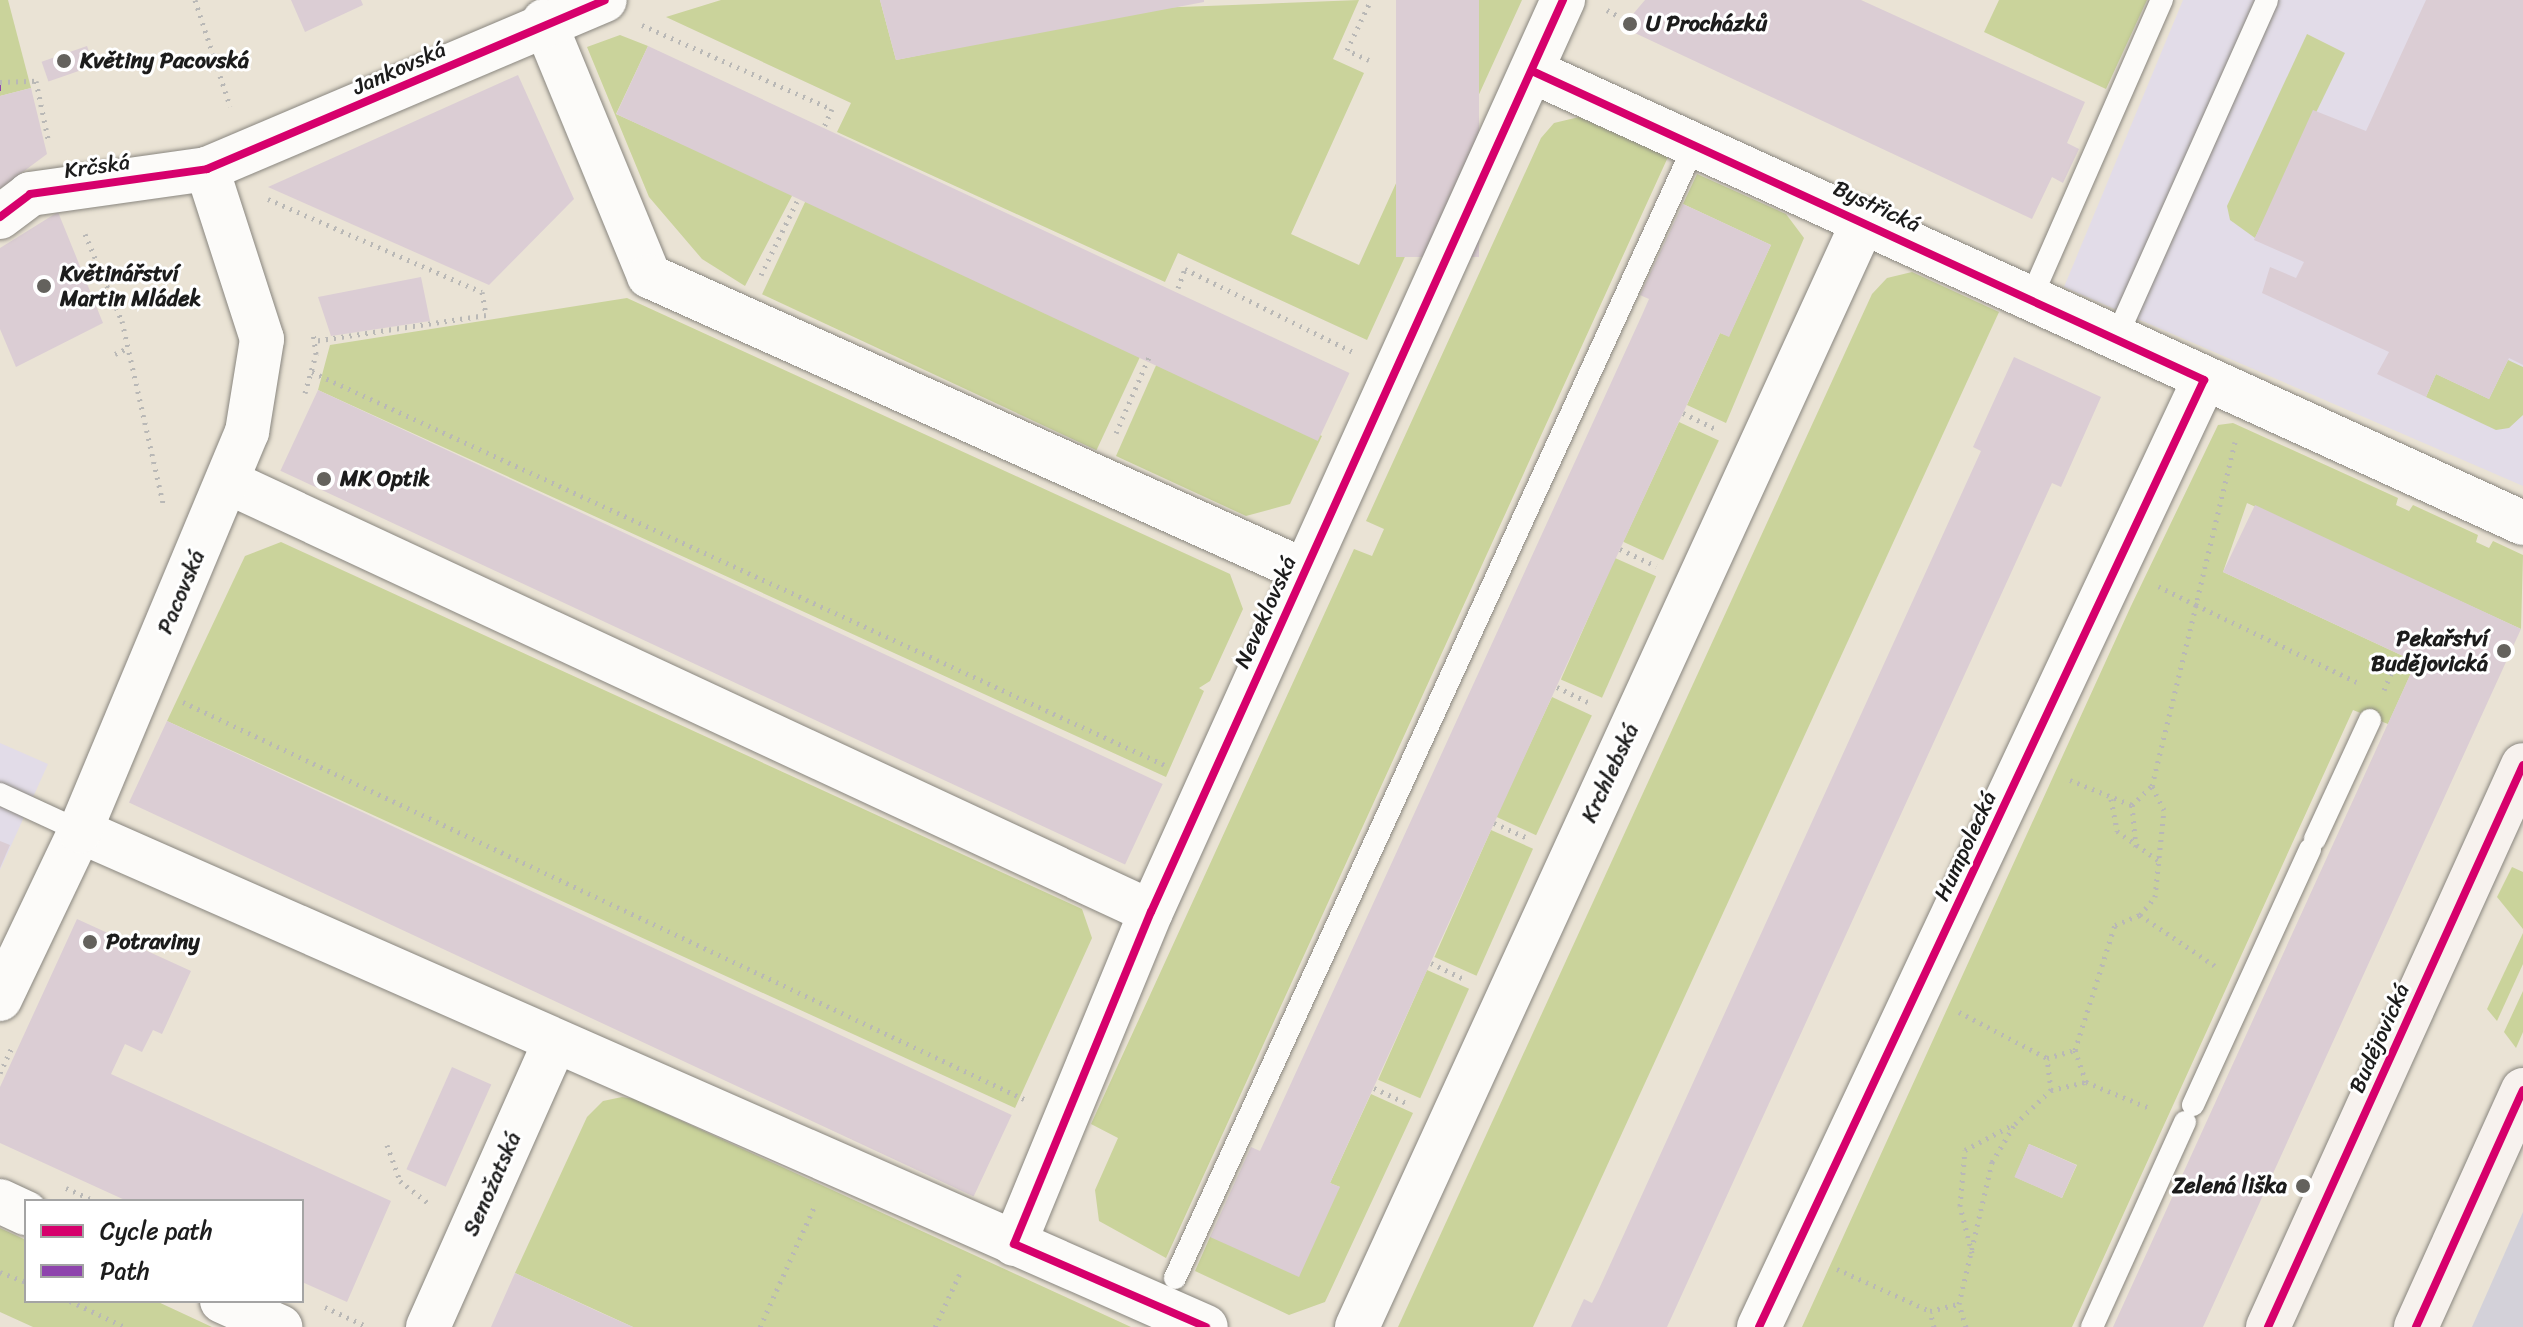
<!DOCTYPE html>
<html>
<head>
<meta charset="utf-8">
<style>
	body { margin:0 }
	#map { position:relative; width:2523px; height:1327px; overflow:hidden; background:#eae3d5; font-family:Sriracha,sans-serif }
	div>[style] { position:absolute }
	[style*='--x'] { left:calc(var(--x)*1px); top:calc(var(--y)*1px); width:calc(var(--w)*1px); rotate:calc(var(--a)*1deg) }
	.built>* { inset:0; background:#e2dce8 }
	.industrial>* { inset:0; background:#d3d1d9 }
	.green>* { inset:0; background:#cad39b; transform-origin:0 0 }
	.building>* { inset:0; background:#dbcdd4; transform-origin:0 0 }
	.path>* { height:5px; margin-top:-2.5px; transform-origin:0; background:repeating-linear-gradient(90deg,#b9b8b6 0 2px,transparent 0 8px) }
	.roads { filter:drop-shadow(0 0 2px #89867f) drop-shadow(0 0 2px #89867f) }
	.lane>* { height:22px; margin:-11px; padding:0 11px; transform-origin:11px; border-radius:11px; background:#fcfbf9 }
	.street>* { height:44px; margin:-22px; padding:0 22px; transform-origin:22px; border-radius:22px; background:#fcfbf9 }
	.secondary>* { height:44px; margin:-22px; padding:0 22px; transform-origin:22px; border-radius:22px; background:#f7f2ee }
	.quiet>* { height:6px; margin-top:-3px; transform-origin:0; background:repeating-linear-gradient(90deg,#8e44ad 0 12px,transparent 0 18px) }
	.cycleway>* { height:8px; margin:-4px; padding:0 4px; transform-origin:4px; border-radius:4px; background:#d6006c }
	.dots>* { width:22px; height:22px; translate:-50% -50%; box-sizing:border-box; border:4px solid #fff; border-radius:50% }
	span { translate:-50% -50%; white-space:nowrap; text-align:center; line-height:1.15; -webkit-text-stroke:6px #fff; paint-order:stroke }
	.poi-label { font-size:22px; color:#1c1c1c; font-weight:700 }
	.left { translate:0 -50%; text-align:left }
	.right { translate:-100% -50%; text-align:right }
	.street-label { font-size:22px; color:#1c1c1c }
	.legend { position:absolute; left:24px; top:1199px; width:280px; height:104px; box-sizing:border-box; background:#fff; border:2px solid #a4a4a4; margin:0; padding:10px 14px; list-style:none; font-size:24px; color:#1c1c1c }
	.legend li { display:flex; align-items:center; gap:16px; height:40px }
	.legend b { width:40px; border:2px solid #a4a4a4 }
</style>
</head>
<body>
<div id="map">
	<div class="built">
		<i style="clip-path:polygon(2183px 0,2523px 0,2523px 486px,2064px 287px)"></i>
		<i style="clip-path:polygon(0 743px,48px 764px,0 870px)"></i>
	</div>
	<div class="industrial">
		<i style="clip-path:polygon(2523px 1212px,2523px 1327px,2472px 1327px)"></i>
	</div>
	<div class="green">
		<i style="clip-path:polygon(0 0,8px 0,31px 88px,0 96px)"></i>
		<i style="clip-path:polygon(721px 0,880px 0,896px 60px,1154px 8px,1359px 0,1333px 59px,1364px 73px,1291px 234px,1359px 265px,1479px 0,1522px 0,1367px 340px,1178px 253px,1165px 282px,837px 132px,851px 103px,666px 17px)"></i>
		<i style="clip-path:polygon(1999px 0,2147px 0,2106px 89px,1984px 32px)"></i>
		<i style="clip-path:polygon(2307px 34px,2345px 53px,2255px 238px,2230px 220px,2227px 206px)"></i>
		<i style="clip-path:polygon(620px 35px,648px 46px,616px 114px,793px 194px,745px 286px,702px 259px,649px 197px,587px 47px)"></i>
		<i style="clip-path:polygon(1579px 117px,1668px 157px,1166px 1258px,1099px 1221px,1095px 1190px,1118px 1138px,1091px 1124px,1354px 549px,1372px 556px,1384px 529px,1366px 521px,1541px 138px,1554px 123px)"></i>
		<i style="clip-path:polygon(1697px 174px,1786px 214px,1804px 238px,1726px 423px,1687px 405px,1720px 333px,1729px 336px,1771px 245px,1683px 204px)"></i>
		<i style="left:806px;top:200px;width:369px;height:104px;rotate:25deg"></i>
		<i style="clip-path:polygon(1912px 272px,1999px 312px,1533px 1327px,1398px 1327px,1872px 294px,1887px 278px)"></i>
		<i style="clip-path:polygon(627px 298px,1230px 574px,1243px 609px,1210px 681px,1199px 688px,1204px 691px,1166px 777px,318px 390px,330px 345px)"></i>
		<i style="clip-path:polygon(2508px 360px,2523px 367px,2523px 415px,2509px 428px,2496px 430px,2426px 397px,2436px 374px,2489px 399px)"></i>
		<i style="clip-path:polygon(1158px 361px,1322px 436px,1290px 504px,1246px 516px,1116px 456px)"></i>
		<i style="left:1679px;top:422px;width:44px;height:132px;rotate:25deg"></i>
		<i style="clip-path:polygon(evenodd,2233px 423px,2398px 498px,2396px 505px,2409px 511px,2413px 505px,2478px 535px,2476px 542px,2489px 548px,2493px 541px,2523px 555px,2521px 629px,2247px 503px,2223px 572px,2416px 662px,2388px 724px,2353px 710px,2072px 1327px,1802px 1327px,2131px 606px,2218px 425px,2233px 423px,2029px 1144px,2077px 1165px,2062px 1198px,2015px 1177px,2029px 1144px)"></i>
		<i style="clip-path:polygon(281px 542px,1082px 909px,1092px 938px,1015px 1108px,167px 721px,245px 556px)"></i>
		<i style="left:1615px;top:558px;width:45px;height:133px;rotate:24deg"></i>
		<i style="left:1552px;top:697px;width:44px;height:132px;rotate:25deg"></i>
		<i style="left:1491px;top:830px;width:46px;height:139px;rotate:24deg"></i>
		<i style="clip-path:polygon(2512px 867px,2523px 872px,2523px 929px,2497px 897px)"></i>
		<i style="clip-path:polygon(2523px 933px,2523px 964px,2497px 1021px,2487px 1009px)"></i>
		<i style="left:1427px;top:970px;width:46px;height:120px;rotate:24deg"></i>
		<i style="clip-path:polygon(2523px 991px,2523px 1032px,2516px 1048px,2504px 1032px)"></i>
		<i style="clip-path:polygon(1371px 1094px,1413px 1113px,1325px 1302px,1289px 1315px,1195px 1271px,1210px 1237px,1340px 1187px,1330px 1183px)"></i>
		<i style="clip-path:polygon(622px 1097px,634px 1099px,1131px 1327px,633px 1327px,515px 1273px,587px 1117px,603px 1101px)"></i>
		<i style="clip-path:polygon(0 1228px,26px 1240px,26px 1301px,156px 1301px,212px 1327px,33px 1327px,0 1312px)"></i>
	</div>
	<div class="building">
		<i style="clip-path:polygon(291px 0,361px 0,363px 5px,305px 32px)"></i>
		<i style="clip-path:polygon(880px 0,1204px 0,1204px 2px,896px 60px)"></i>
		<i style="left:1396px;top:0;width:83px;height:257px"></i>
		<i style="clip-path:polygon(1645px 0,1861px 0,2085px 102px,2067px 143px,2079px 149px,2063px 183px,2052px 177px,2032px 219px,1622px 27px)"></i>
		<i style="clip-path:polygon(2426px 0,2523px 0,2523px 365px,2509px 358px,2489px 399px,2436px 374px,2426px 397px,2377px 374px,2389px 352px,2262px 293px,2270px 267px,2296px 278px,2304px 262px,2254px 240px,2313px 110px,2366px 131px)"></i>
		<i style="left:87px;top:46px;width:21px;height:48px;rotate:71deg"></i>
		<i style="left:648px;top:46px;width:774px;height:75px;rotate:25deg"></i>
		<i style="clip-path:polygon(518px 75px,574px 199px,489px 285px,268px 187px)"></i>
		<i style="clip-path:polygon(31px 88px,47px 154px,0 189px,0 96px)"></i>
		<i style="clip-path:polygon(1683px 204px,1771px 245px,1729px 337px,1720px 333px,1560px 679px,1330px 1183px,1340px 1187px,1299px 1277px,1210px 1237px,1251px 1147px,1260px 1151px,1266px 1138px,1642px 315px,1649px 299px,1640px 295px)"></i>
		<i style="clip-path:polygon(58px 212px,103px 323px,16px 367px,0 329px,0 248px)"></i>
		<i style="clip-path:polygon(421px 277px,430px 321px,331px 336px,318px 297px)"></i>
		<i style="clip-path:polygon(2014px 357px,2101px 397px,2061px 487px,2052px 483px,1667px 1327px,1571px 1327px,1584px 1299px,1592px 1303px,1599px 1289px,1981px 451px,1973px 447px)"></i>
		<i style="left:318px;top:390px;width:932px;height:89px;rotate:25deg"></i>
		<i style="clip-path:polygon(2255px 505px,2521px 629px,2203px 1327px,2113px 1327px,2416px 662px,2223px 572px)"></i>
		<i style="left:167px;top:721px;width:932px;height:90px;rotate:25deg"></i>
		<i style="clip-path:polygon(0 841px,10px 845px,0 868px)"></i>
		<i style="clip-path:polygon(77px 919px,191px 971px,162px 1034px,153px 1030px,142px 1052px,125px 1044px,111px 1074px,391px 1201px,347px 1302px,302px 1282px,302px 1201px,127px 1201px,0 1143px,0 1087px)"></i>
		<i style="left:452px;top:1067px;width:43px;height:112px;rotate:24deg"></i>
		<i style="left:2029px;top:1144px;width:52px;height:36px;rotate:24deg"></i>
		<i style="clip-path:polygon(515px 1273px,597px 1311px,633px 1327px,491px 1327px)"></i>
	</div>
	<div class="path">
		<i style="--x:195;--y:0;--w:112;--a:71.7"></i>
		<i style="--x:1607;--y:10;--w:21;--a:28"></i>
		<i style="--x:642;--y:25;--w:208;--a:23.9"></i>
		<i style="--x:832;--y:109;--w:20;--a:114"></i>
		<i style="--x:1369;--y:60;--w:24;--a:-156"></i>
		<i style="--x:1347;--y:50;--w:55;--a:-64.4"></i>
		<i style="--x:0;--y:82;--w:36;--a:-2"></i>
		<i style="--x:36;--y:81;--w:63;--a:78.2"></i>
		<i style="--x:268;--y:199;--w:233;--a:23.5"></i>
		<i style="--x:482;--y:292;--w:23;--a:80"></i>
		<i style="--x:486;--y:315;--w:174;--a:171.4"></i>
		<i style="--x:85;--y:234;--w:95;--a:67"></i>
		<i style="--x:122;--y:321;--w:187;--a:77.3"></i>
		<i style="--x:761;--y:275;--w:87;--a:-64"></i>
		<i style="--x:1178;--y:288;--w:20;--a:-70"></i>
		<i style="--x:1185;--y:269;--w:187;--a:26.3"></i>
		<i style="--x:115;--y:354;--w:14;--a:-25"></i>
		<i style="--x:312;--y:372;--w:941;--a:24.74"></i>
		<i style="--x:305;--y:393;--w:41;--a:-74.2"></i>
		<i style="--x:316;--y:354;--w:21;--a:-98"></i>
		<i style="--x:1683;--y:413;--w:39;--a:26"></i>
		<i style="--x:1116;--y:433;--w:83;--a:-66.5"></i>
		<i style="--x:2235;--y:442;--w:168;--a:103.5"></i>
		<i style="--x:2196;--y:605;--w:183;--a:25.6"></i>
		<i style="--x:1620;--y:549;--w:40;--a:25"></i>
		<i style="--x:1557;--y:687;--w:39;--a:26"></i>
		<i style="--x:2384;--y:690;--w:39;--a:-67"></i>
		<i style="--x:183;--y:702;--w:930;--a:25.27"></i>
		<i style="--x:2070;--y:780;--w:67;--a:22"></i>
		<i style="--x:2132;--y:805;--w:28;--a:-44"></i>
		<i style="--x:2111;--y:799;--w:33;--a:79"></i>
		<i style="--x:2117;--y:831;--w:52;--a:35.5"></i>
		<i style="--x:2132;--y:805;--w:43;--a:84.7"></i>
		<i style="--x:1494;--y:823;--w:39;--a:24"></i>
		<i style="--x:2140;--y:915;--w:91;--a:34.2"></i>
		<i style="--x:1431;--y:963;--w:39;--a:26"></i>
		<i style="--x:1959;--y:1012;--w:99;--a:27.6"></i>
		<i style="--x:0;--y:1073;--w:31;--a:-65"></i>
		<i style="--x:2086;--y:1082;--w:71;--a:22.2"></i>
		<i style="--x:1374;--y:1088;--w:38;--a:25"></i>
		<i style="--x:2051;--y:1090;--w:36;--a:-13"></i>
		<i style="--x:2086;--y:1082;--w:34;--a:-109"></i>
		<i style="--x:387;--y:1145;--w:38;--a:70"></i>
		<i style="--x:400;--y:1181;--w:37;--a:38"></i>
		<i style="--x:66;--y:1188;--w:32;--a:24"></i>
		<i style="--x:1972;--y:1253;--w:49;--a:-104.3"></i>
		<i style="--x:1960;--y:1206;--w:56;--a:-84.9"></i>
		<i style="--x:1965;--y:1150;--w:55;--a:-28"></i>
		<i style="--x:1837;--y:1269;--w:102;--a:24.3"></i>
		<i style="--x:0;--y:1272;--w:28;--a:21"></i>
		<i style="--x:70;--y:1301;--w:61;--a:25.3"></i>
		<i style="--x:325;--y:1307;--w:47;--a:24.9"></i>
		<i style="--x:760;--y:1327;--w:134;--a:-65.7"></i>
		<i style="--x:935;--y:1327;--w:62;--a:-65.1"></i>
		<i style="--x:1934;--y:1327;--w:16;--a:-104"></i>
		<i style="--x:1930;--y:1311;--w:30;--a:-14"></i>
		<i style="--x:1966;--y:1327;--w:24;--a:-107"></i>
		<i style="--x:1959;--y:1304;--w:146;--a:-76.9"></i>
		<i style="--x:1992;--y:1162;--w:44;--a:-58.8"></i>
		<i style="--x:2015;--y:1124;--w:50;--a:-43.4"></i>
		<i style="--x:2051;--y:1090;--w:32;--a:-97"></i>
		<i style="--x:2047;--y:1058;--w:29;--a:-16"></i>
		<i style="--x:2075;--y:1050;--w:131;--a:-72.3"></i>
		<i style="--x:2115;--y:925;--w:27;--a:-22"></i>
		<i style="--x:2140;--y:915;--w:23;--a:-50"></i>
		<i style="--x:2155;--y:897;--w:87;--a:-84.1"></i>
		<i style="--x:2164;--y:810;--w:27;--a:-117"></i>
		<i style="--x:2152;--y:786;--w:186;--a:-76.3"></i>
		<i style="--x:2196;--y:605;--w:42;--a:-153.4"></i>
	</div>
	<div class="roads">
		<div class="lane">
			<i style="--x:2031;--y:298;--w:326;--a:-66.3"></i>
			<i style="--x:2116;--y:338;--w:370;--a:-65.9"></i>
			<i style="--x:0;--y:794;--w:88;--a:24.8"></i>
			<i style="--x:2315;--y:839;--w:131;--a:-65.2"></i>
			<i style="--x:2193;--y:1105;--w:281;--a:-65.4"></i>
			<i style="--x:1175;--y:1278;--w:1229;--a:-65.37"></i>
			<i style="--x:2092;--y:1327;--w:225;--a:-65.6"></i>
		</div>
		<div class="street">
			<i style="--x:544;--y:21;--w:276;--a:67.6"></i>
			<i style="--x:649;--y:276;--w:717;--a:24.21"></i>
			<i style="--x:1532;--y:71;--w:1089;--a:24.52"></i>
			<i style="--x:0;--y:217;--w:38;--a:-37"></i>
			<i style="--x:30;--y:194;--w:179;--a:-8"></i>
			<i style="--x:207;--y:169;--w:432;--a:-23"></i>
			<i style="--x:228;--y:482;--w:1018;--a:24.98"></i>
			<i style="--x:80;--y:831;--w:1230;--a:23.77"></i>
			<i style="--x:0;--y:999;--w:186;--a:-64.5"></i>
			<i style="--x:80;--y:831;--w:433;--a:-67.3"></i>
			<i style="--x:247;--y:432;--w:94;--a:-80.8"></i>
			<i style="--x:262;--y:339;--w:179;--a:-107.9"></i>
			<i style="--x:0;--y:1201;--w:29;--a:25"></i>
			<i style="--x:1014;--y:1244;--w:359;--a:-67.6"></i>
			<i style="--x:1151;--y:912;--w:1001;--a:-65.69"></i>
			<i style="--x:222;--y:1301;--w:64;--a:24.1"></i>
			<i style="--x:428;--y:1327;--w:312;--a:-66"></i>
			<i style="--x:1357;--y:1327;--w:1218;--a:-65.39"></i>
			<i style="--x:1759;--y:1327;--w:1046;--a:-64.83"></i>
		</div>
		<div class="secondary">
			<i style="--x:2268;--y:1327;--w:617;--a:-65.59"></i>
			<i style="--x:2416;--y:1327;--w:260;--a:-65.7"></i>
		</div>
	</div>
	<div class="quiet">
		<i style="--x:0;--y:88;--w:1;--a:0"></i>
	</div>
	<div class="cycleway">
		<i style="--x:1532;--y:71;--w:740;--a:24.69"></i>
		<i style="--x:2204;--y:380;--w:1046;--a:115.17"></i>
		<i style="--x:0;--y:217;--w:38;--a:-37"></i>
		<i style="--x:30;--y:194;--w:179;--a:-8"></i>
		<i style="--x:207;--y:169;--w:432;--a:-23"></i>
		<i style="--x:1206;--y:1327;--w:209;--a:-156.6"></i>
		<i style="--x:1014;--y:1244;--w:359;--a:-67.6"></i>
		<i style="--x:1151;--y:912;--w:1001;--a:-65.69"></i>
		<i style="--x:2268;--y:1327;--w:617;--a:-65.59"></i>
		<i style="--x:2416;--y:1327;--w:260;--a:-65.7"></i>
	</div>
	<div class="dots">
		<i style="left:1630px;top:24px;background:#64625d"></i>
		<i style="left:64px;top:61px;background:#64625d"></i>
		<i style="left:44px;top:286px;background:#64625d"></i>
		<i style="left:324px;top:479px;background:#64625d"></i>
		<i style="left:2504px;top:651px;background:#64625d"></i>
		<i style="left:90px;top:942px;background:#64625d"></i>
		<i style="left:2303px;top:1186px;background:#64625d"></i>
	</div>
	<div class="poi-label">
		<span class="left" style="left:1646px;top:24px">U Procházků</span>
		<span class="left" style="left:80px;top:61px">Květiny Pacovská</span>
		<span class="left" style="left:60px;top:286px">Květinářství<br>Martin Mládek</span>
		<span class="left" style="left:340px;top:479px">MK Optik</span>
		<span class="right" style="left:2488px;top:651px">Pekařství<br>Budějovická</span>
		<span class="left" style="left:106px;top:942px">Potraviny</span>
		<span class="right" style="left:2287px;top:1186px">Zelená liška</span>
	</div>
	<div class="street-label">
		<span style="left:399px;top:68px;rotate:-24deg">Jankovská</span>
		<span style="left:97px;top:166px;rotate:-8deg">Krčská</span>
		<span style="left:1877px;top:206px;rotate:25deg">Bystřická</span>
		<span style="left:181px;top:592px;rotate:-67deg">Pacovská</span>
		<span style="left:1265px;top:612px;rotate:-66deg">Neveklovská</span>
		<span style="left:1610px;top:773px;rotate:-65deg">Krchlebská</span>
		<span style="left:1965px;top:846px;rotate:-65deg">Humpolecká</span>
		<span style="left:2379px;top:1038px;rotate:-66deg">Budějovická</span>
		<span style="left:492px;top:1184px;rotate:-66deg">Senožatská</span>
	</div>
	<ul class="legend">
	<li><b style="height:10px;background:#d6006c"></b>Cycle path</li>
	<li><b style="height:10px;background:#8e44ad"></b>Path</li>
	</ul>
</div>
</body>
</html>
